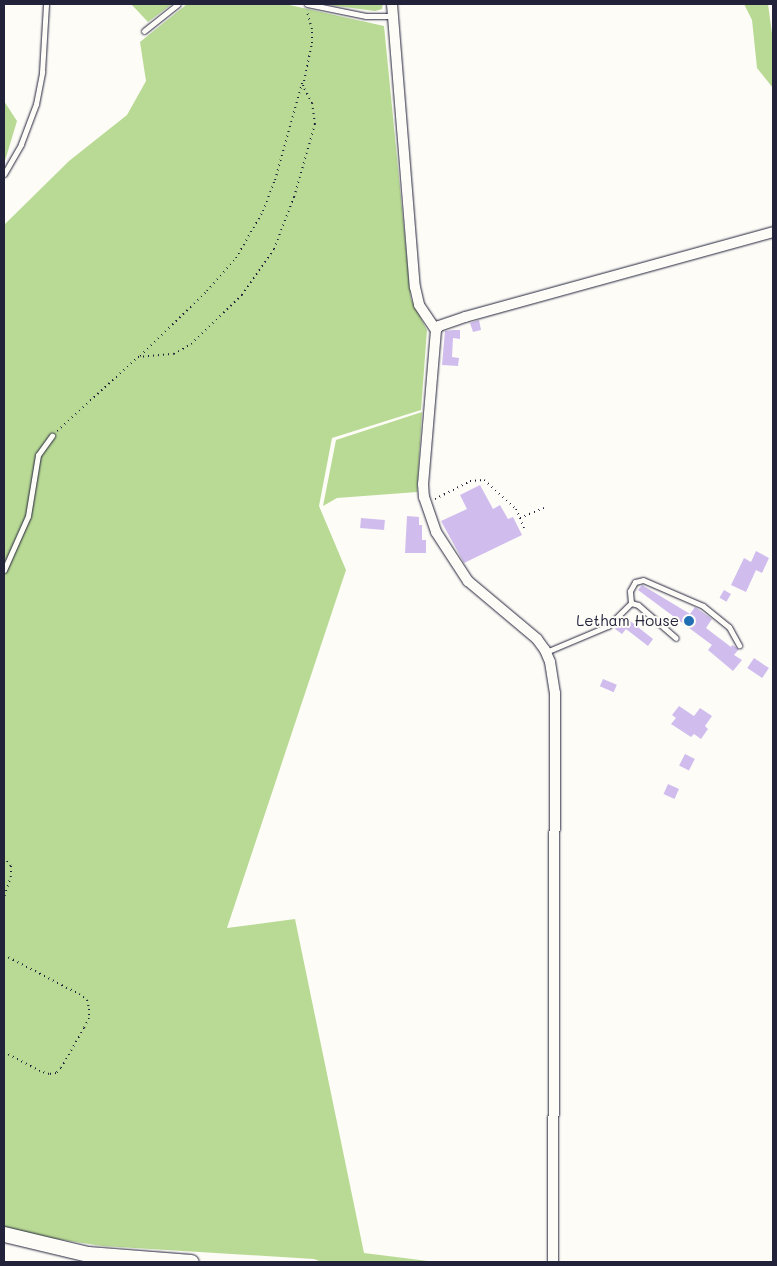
<!DOCTYPE html>
<html>
<head>
<meta charset="utf-8">
<style>
	body { margin:0 }
	#map { position:relative; width:777px; height:1266px; overflow:hidden; background:#fdfcf7; font-family:Mali,sans-serif }
	div>[style] { position:absolute }
	[style*='--x'] { left:calc(var(--x)*1px); top:calc(var(--y)*1px); width:calc(var(--w)*1px); rotate:calc(var(--a)*1deg) }
	.green>* { inset:0; background:#b9da94 }
	.building>* { inset:0; background:#d0bdee; transform-origin:0 0 }
	.path>* { height:2px; margin-top:-1px; transform-origin:0; background:repeating-linear-gradient(90deg,#22223b 0 1px,transparent 0 5px) }
	.roads { filter:drop-shadow(0 0 1px #22223b) drop-shadow(0 0 1px #22223b) }
	.lane>* { height:5px; margin:-2.5px; padding:0 2.5px; transform-origin:2.5px; border-radius:2.5px; background:#fdfcf7 }
	.street>* { height:10px; margin:-5px; padding:0 5px; transform-origin:5px; border-radius:5px; background:#fdfcf7 }
	.secondary>* { height:15px; margin:-7.5px; padding:0 7.5px; transform-origin:7.5px; border-radius:7.5px; background:#fdfcf7 }
	.dots>* { width:14px; height:14px; translate:-50% -50%; box-sizing:border-box; border:2px solid #fdfcf7; border-radius:50% }
	span { translate:-50% -50%; white-space:nowrap; text-align:center; line-height:1.15; -webkit-text-stroke:4px #fdfcf7; paint-order:stroke }
	.poi-label { font-size:15px; color:#22223b }
	.right { translate:-100% -50%; text-align:right }
	.frame { position:absolute; inset:0; border:5px solid #22223b; pointer-events:none }
</style>
</head>
<body>
<div id="map">
	<div class="green">
		<i style="clip-path:polygon(131px 4px,172px 4px,148px 22px)"></i>
		<i style="clip-path:polygon(187px 4px,285px 4px,384px 26px,411px 299px,427px 330px,421px 410px,332px 438px,319px 506px,346px 570px,227px 928px,295px 919px,364px 1253px,436px 1262px,322px 1262px,314px 1259px,102px 1246px,37px 1236px,4px 1227px,4px 225px,69px 161px,127px 115px,146px 81px,140px 42px)"></i>
		<i style="clip-path:polygon(321px 4px,383px 4px,382px 9px,375px 11px)"></i>
		<i style="clip-path:polygon(744px 4px,768px 4px,773px 41px,773px 88px,757px 68px,752px 20px)"></i>
		<i style="clip-path:polygon(4px 101px,17px 121px,4px 164px)"></i>
		<i style="clip-path:polygon(422px 412px,417px 492px,337px 498px,323px 506px,336px 440px)"></i>
	</div>
	<div class="building">
		<i style="clip-path:polygon(479px 320px,481px 330px,473px 332px,470px 323px)"></i>
		<i style="clip-path:polygon(453px 330px,460px 330px,460px 339px,453px 338px,452px 357px,459px 358px,458px 366px,442px 365px,445px 331px)"></i>
		<i style="clip-path:polygon(480px 485px,493px 509px,500px 505px,508px 519px,513px 517px,522px 535px,464px 563px,441px 521px,467px 509px,460px 495px)"></i>
		<i style="clip-path:polygon(407px 516px,419px 517px,419px 525px,422px 525px,422px 540px,426px 540px,426px 553px,405px 553px)"></i>
		<i style="left:361px;top:518px;width:24px;height:10px;rotate:5deg"></i>
		<i style="clip-path:polygon(756px 551px,769px 558px,762px 573px,756px 570px,746px 592px,731px 585px,744px 558px,751px 562px)"></i>
		<i style="clip-path:polygon(642px 585px,690px 614px,695px 607px,712px 619px,706px 628px,731px 647px,732px 645px,739px 649px,734px 655px,742px 660px,733px 671px,708px 650px,712px 645px,638px 590px)"></i>
		<i style="left:724px;top:590px;width:8px;height:9px;rotate:30deg"></i>
		<i style="clip-path:polygon(624px 616px,653px 639px,648px 646px,626px 629px,622px 634px,615px 629px)"></i>
		<i style="left:754px;top:658px;width:18px;height:12px;rotate:34deg"></i>
		<i style="left:603px;top:679px;width:15px;height:8px;rotate:23deg"></i>
		<i style="clip-path:polygon(679px 706px,694px 716px,700px 708px,712px 716px,705px 726px,708px 729px,701px 739px,694px 734px,691px 737px,671px 724px,676px 718px,672px 715px)"></i>
		<i style="left:685px;top:754px;width:11px;height:13px;rotate:27deg"></i>
		<i style="left:668px;top:784px;width:12px;height:11px;rotate:24deg"></i>
	</div>
	<div class="path">
		<i style="--x:140;--y:356;--w:93;--a:-44.1"></i>
		<i style="--x:207;--y:291;--w:44;--a:-48.7"></i>
		<i style="--x:236;--y:258;--w:54;--a:-60.1"></i>
		<i style="--x:263;--y:211;--w:33;--a:-69"></i>
		<i style="--x:275;--y:180;--w:101;--a:-74.4"></i>
		<i style="--x:57;--y:431;--w:110;--a:-42.4"></i>
		<i style="--x:138;--y:357;--w:36;--a:-5"></i>
		<i style="--x:174;--y:354;--w:20;--a:-30"></i>
		<i style="--x:191;--y:344;--w:71;--a:-43.9"></i>
		<i style="--x:242;--y:295;--w:56;--a:-55.2"></i>
		<i style="--x:274;--y:249;--w:56;--a:-69"></i>
		<i style="--x:294;--y:197;--w:76;--a:-74"></i>
		<i style="--x:315;--y:124;--w:21;--a:-98"></i>
		<i style="--x:312;--y:103;--w:19;--a:-118"></i>
		<i style="--x:303;--y:86;--w:44;--a:-78.2"></i>
		<i style="--x:312;--y:43;--w:14;--a:-90"></i>
		<i style="--x:312;--y:29;--w:18;--a:-106"></i>
		<i style="--x:435;--y:499;--w:39;--a:-27"></i>
		<i style="--x:470;--y:481;--w:14;--a:-4"></i>
		<i style="--x:484;--y:480;--w:43;--a:42.2"></i>
		<i style="--x:516;--y:509;--w:10;--a:66"></i>
		<i style="--x:520;--y:518;--w:26;--a:-23"></i>
		<i style="--x:520;--y:518;--w:14;--a:69"></i>
		<i style="--x:4;--y:857;--w:11;--a:52"></i>
		<i style="--x:11;--y:866;--w:10;--a:90"></i>
		<i style="--x:11;--y:876;--w:22;--a:108"></i>
		<i style="--x:4;--y:955;--w:85;--a:27.5"></i>
		<i style="--x:79;--y:994;--w:10;--a:37"></i>
		<i style="--x:87;--y:1000;--w:9;--a:77"></i>
		<i style="--x:89;--y:1009;--w:9;--a:90"></i>
		<i style="--x:89;--y:1018;--w:11;--a:117"></i>
		<i style="--x:84;--y:1028;--w:46;--a:119.9"></i>
		<i style="--x:61;--y:1068;--w:7;--a:135"></i>
		<i style="--x:56;--y:1073;--w:7;--a:172"></i>
		<i style="--x:49;--y:1074;--w:9;--a:-162"></i>
		<i style="--x:40;--y:1071;--w:41;--a:-152.2"></i>
	</div>
	<div class="roads">
		<div class="lane">
			<i style="--x:307;--y:4;--w:60;--a:11.5"></i>
			<i style="--x:366;--y:16;--w:27;--a:0"></i>
			<i style="--x:144;--y:31;--w:43;--a:-38.5"></i>
			<i style="--x:4;--y:174;--w:34;--a:-60"></i>
			<i style="--x:21;--y:144;--w:43;--a:-69.4"></i>
			<i style="--x:36;--y:104;--w:33;--a:-79"></i>
			<i style="--x:42;--y:72;--w:68;--a:-86.6"></i>
			<i style="--x:4;--y:570;--w:59;--a:-66"></i>
			<i style="--x:28;--y:516;--w:62;--a:-80.7"></i>
			<i style="--x:38;--y:455;--w:24;--a:-54"></i>
			<i style="--x:631;--y:603;--w:7;--a:16"></i>
			<i style="--x:638;--y:605;--w:50;--a:41"></i>
			<i style="--x:546;--y:652;--w:67;--a:-22.8"></i>
			<i style="--x:608;--y:626;--w:33;--a:-45"></i>
			<i style="--x:631;--y:603;--w:12;--a:-95"></i>
			<i style="--x:630;--y:591;--w:10;--a:-61"></i>
			<i style="--x:635;--y:582;--w:8;--a:-14"></i>
			<i style="--x:643;--y:580;--w:65;--a:23.4"></i>
			<i style="--x:703;--y:606;--w:33;--a:39"></i>
			<i style="--x:729;--y:627;--w:21;--a:61"></i>
		</div>
		<div class="street">
			<i style="--x:392;--y:4;--w:284;--a:85.4"></i>
			<i style="--x:415;--y:287;--w:18;--a:77"></i>
			<i style="--x:419;--y:305;--w:30;--a:56"></i>
			<i style="--x:436;--y:330;--w:155;--a:94.8"></i>
			<i style="--x:423;--y:484;--w:13;--a:86"></i>
			<i style="--x:424;--y:497;--w:37;--a:71"></i>
			<i style="--x:436;--y:532;--w:59;--a:56.9"></i>
			<i style="--x:468;--y:581;--w:90;--a:40"></i>
			<i style="--x:537;--y:639;--w:14;--a:54"></i>
			<i style="--x:545;--y:650;--w:13;--a:67"></i>
			<i style="--x:550;--y:662;--w:31;--a:81"></i>
			<i style="--x:555;--y:693;--w:569;--a:90.2"></i>
			<i style="--x:436;--y:330;--w:5;--a:-53"></i>
			<i style="--x:439;--y:326;--w:28;--a:-19"></i>
			<i style="--x:465;--y:317;--w:320;--a:-15.4"></i>
		</div>
		<div class="secondary">
			<i style="--x:4;--y:1234;--w:86;--a:13.4"></i>
			<i style="--x:88;--y:1254;--w:103;--a:4.4"></i>
		</div>
	</div>
	<div class="dots">
		<i style="left:689px;top:621px;background:#1f6fb2"></i>
	</div>
	<div class="poi-label">
		<span class="right" style="left:679px;top:621px">Letham House</span>
	</div>
	<div class="frame"></div>
</div>
</body>
</html>
